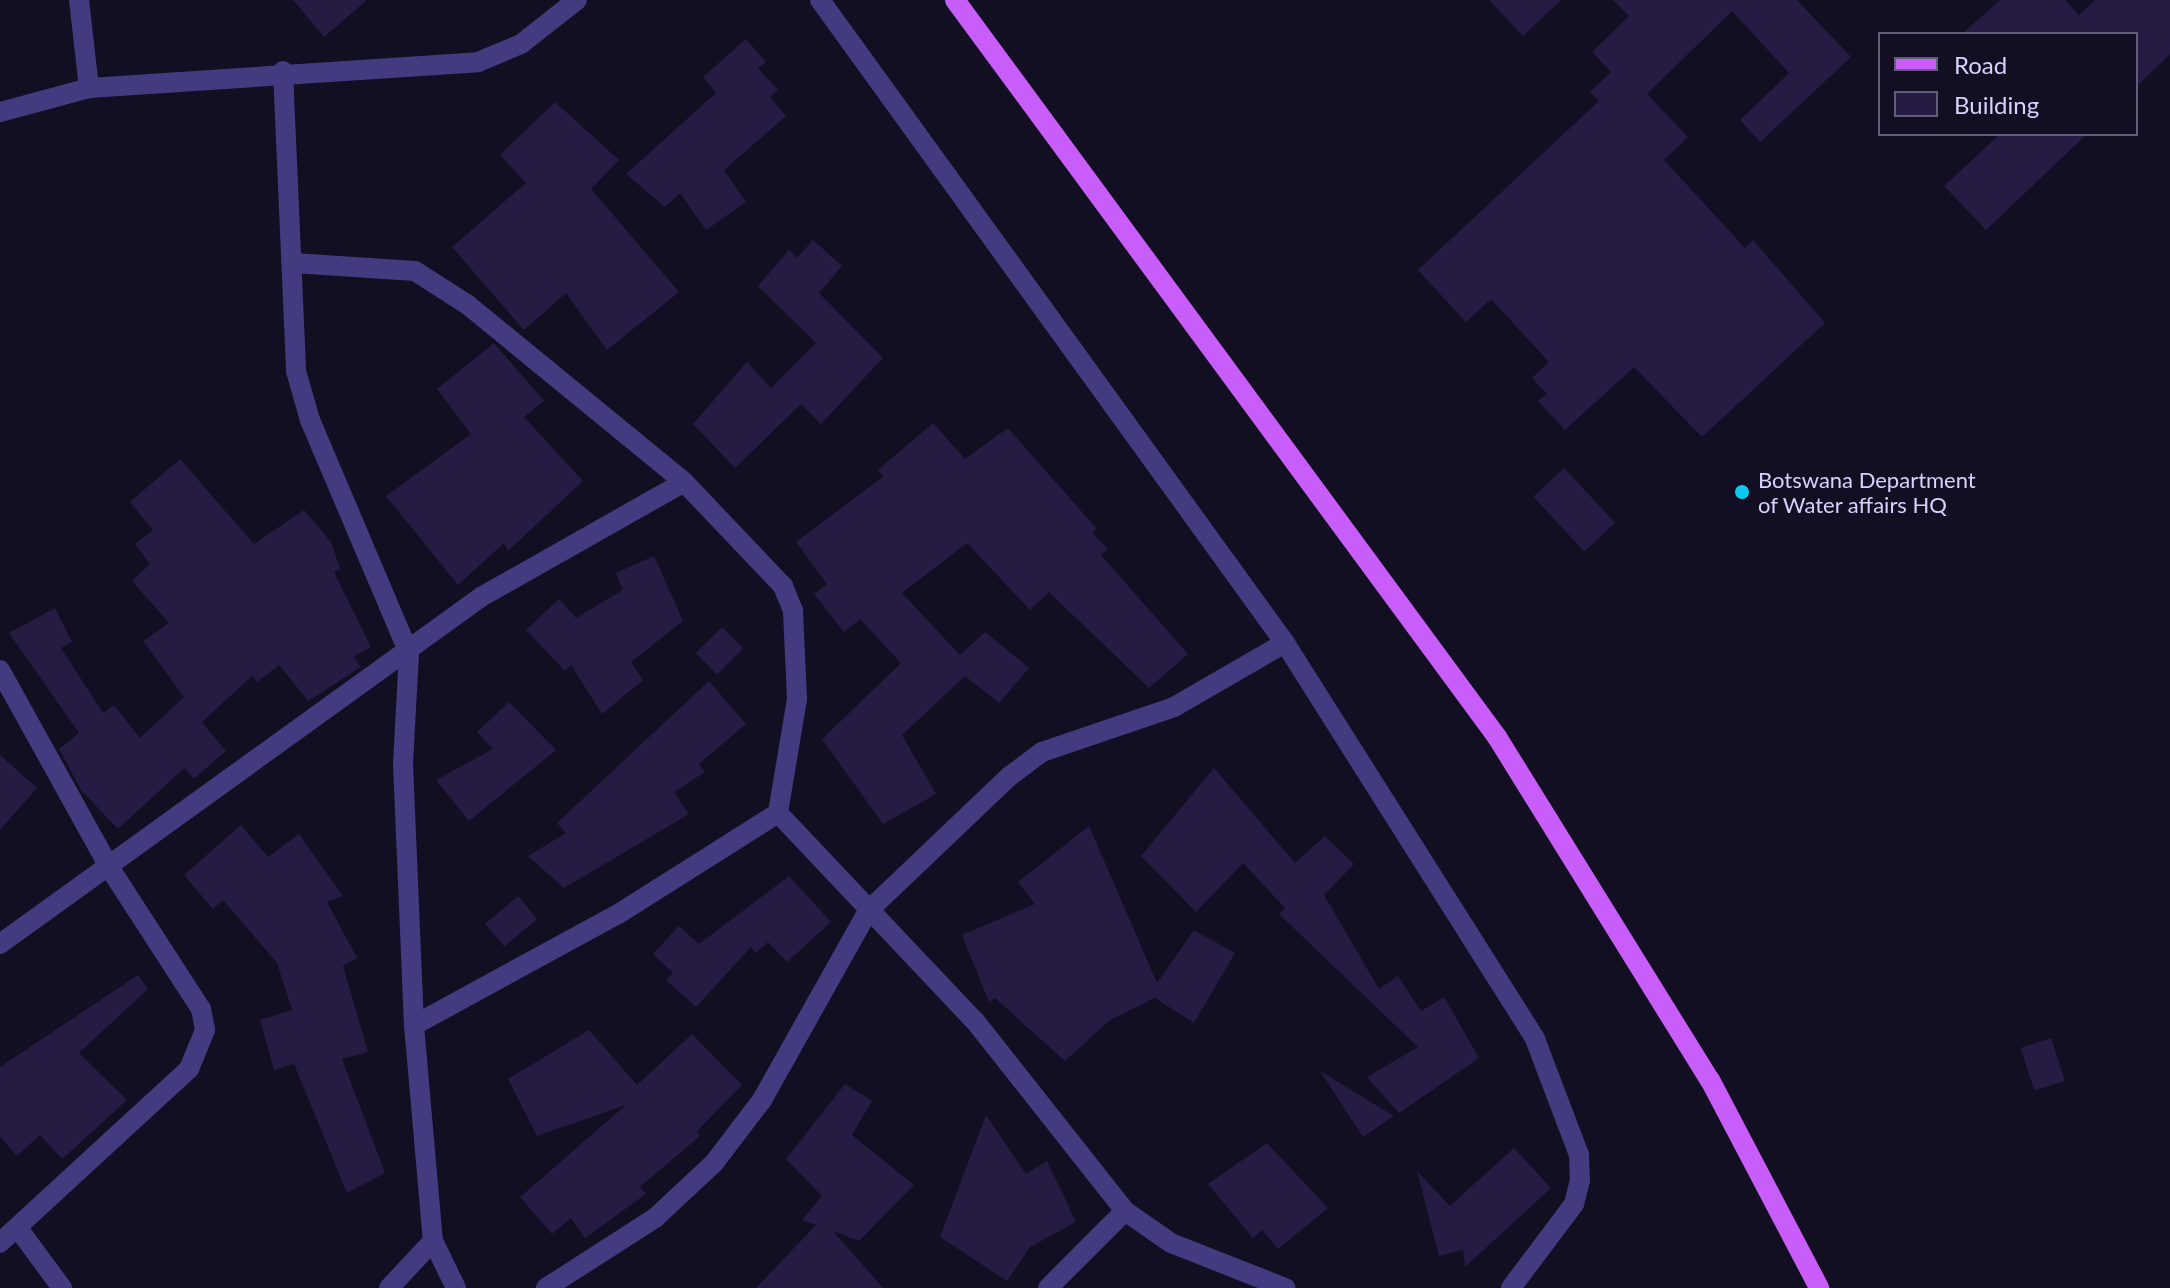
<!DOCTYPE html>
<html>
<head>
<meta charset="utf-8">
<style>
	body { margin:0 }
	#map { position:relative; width:2170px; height:1288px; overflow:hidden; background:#130f22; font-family:Lato,sans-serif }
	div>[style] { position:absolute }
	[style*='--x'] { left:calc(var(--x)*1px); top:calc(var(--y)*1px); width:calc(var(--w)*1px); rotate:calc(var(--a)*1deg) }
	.building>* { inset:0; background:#261b42; transform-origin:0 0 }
	.minor>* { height:20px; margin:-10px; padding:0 10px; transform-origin:10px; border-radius:10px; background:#423b7f }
	.major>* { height:20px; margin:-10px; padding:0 10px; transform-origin:10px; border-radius:10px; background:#c85df9 }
	.dots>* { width:22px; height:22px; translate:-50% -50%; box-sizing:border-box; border:4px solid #130f22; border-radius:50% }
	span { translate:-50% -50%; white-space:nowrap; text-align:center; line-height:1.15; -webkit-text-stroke:8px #130f22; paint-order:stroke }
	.poi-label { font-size:22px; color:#d9d1fd }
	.left { translate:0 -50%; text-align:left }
	.legend { position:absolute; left:1878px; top:32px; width:260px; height:104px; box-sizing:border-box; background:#130f22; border:2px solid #625d7a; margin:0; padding:10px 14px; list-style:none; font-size:24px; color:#d9d1fd }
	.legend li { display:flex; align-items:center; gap:16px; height:40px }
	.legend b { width:40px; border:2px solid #625d7a }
</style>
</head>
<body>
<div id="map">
	<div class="building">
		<i style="clip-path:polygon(293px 0,367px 0,324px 37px)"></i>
		<i style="clip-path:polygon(1489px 0,1561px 0,1523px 36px)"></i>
		<i style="clip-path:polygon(1613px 0,1797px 0,1851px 57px,1760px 142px,1740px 120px,1789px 73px,1732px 11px,1647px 94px,1688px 137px,1664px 160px,1745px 248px,1753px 240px,1825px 323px,1702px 437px,1634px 367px,1565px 430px,1538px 401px,1547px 394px,1532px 378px,1549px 362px,1491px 299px,1466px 322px,1418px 270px,1599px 101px,1590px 92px,1611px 72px,1592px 52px,1629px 16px)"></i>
		<i style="clip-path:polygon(2000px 0,2065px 0,2079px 15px,2095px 0,2170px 0,2170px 54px,2136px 87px,2136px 34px,1962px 34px)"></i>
		<i style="clip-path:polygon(746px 39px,766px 62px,758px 68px,778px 90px,770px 97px,786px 116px,724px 170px,746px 202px,706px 230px,680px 193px,665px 207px,626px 174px,716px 93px,703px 77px)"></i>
		<i style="clip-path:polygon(555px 102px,619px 160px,591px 189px,679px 292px,607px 350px,566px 293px,524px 330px,452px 247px,526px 183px,500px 155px)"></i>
		<i style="clip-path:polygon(2000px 134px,2087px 134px,1986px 230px,1944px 186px)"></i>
		<i style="clip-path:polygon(813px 240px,842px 266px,819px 293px,883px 358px,821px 424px,801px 404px,735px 468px,693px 424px,747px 362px,771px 388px,816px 343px,758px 286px,789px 250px,797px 258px)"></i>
		<i style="clip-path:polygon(494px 343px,544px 401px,524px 417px,583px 481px,508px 551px,504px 543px,458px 585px,386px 496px,471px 434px,437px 389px)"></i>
		<i style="clip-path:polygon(933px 423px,965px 459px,1008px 428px,1097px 529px,1092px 533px,1108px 549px,1101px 555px,1188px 654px,1149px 688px,1049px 592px,1030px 610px,967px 543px,902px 593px,960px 655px,985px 632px,1029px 668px,999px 703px,965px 676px,902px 735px,936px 794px,883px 824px,822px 739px,901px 663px,860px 619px,844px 632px,814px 594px,827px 584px,796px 542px,884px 476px,878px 470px)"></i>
		<i style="clip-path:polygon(180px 459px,254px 544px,304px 510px,331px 542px,340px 569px,334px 572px,371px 647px,353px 657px,361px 667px,308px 701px,279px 665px,257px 682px,252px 676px,202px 722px,226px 751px,194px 779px,184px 768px,118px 829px,81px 790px,59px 749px,79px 733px,9px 633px,55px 608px,72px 642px,61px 648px,103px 713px,114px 705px,140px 738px,184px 697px,143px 641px,169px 623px,132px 581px,150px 564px,135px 544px,153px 530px,130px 502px)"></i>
		<i style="left:1564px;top:468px;width:75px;height:42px;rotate:47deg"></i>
		<i style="clip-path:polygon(654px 556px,683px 621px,631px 662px,643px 680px,602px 714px,571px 665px,565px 671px,526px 630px,559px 599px,576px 618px,623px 590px,616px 573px)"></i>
		<i style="left:722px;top:627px;width:30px;height:37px;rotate:45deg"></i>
		<i style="clip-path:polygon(709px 681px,746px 724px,699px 764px,705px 772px,674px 792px,689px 814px,564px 888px,528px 856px,566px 833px,557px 823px)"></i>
		<i style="clip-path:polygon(509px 702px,556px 750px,469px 821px,436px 780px,493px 749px,477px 732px)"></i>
		<i style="clip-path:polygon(0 755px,37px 788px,0 830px)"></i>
		<i style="clip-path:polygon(1214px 768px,1295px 863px,1325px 836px,1354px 864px,1324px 895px,1379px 989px,1398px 976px,1421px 1011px,1444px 997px,1479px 1058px,1399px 1113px,1367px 1077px,1418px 1047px,1279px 914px,1285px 908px,1243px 863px,1196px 912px,1141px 856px)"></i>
		<i style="clip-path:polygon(241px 825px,268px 857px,299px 834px,343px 896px,327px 902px,357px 958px,343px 966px,368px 1052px,342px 1059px,385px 1173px,347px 1193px,294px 1064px,274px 1070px,260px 1020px,292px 1010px,277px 963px,223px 900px,213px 909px,184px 875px)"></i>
		<i style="clip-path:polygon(1089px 826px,1157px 983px,1194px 930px,1235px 953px,1194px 1023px,1155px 998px,1110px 1020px,1065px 1061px,995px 998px,989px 1002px,962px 935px,1035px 904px,1018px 882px)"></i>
		<i style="clip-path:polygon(789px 876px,831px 922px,787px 962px,768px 942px,756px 953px,751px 947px,696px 1007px,666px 980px,673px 973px,653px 954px,679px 926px,699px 944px)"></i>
		<i style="left:518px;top:896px;width:30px;height:43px;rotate:50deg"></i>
		<i style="clip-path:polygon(138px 975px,148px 989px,79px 1053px,127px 1100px,62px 1159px,40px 1135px,17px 1156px,0 1137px,0 1067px)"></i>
		<i style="clip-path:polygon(589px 1030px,637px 1085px,692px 1034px,742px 1085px,697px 1131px,700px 1136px,640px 1187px,646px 1194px,585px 1238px,571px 1218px,552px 1234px,520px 1197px,626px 1105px,537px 1136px,508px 1079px)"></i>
		<i style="left:2051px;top:1038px;width:45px;height:32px;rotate:72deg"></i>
		<i style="clip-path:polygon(1320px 1071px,1394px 1116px,1363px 1137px)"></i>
		<i style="clip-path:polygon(845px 1084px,872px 1101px,852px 1135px,914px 1185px,859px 1241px,833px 1231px,883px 1288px,756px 1288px,816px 1225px,802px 1220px,822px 1196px,786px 1159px)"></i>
		<i style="clip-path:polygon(986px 1115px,1026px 1174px,1047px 1161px,1076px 1222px,1030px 1247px,1007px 1281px,940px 1237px)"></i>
		<i style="clip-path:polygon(1267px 1143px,1328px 1208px,1278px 1249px,1262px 1230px,1253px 1238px,1208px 1184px)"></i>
		<i style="clip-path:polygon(1514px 1148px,1551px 1188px,1465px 1267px,1463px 1250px,1439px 1256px,1417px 1171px,1450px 1206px)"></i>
	</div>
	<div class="minor">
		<i style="--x:79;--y:0;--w:89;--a:83.5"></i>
		<i style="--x:820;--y:0;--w:794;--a:54.13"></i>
		<i style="--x:1285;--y:643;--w:468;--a:57.7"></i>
		<i style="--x:1535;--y:1039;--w:124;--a:69.2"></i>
		<i style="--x:1579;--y:1155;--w:25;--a:88"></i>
		<i style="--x:1580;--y:1180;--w:25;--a:104"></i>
		<i style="--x:1574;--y:1204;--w:105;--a:126.9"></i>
		<i style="--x:283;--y:71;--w:300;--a:87.5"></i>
		<i style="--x:296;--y:371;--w:51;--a:74.1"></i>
		<i style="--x:310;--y:420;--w:253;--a:67"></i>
		<i style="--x:409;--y:653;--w:110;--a:93.1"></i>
		<i style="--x:403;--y:763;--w:262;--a:87.6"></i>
		<i style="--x:414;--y:1025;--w:217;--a:85"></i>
		<i style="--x:433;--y:1241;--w:52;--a:63.9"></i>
		<i style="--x:0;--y:112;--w:92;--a:-15.1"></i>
		<i style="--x:89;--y:88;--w:390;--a:-3.8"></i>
		<i style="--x:478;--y:62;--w:47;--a:-22.7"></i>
		<i style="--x:521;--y:44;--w:71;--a:-38.2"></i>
		<i style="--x:294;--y:263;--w:121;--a:3.8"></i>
		<i style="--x:415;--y:271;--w:63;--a:32.7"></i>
		<i style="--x:468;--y:305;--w:279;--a:39.3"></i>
		<i style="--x:0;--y:670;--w:229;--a:61"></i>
		<i style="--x:111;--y:870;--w:166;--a:57.1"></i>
		<i style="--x:201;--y:1009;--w:21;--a:79"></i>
		<i style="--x:205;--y:1030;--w:42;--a:112.3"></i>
		<i style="--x:189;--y:1069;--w:257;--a:137.4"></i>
		<i style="--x:778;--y:813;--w:286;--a:46.6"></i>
		<i style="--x:975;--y:1021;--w:242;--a:51.7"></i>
		<i style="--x:1125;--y:1211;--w:56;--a:34.8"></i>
		<i style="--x:1171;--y:1243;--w:123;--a:21.5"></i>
		<i style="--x:0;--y:944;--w:593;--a:-35.81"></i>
		<i style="--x:481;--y:597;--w:233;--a:-29.5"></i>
		<i style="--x:684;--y:482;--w:144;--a:46.4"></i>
		<i style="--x:783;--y:586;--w:27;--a:68"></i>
		<i style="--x:793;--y:611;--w:88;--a:87.4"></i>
		<i style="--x:797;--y:699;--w:116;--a:99.5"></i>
		<i style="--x:778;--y:813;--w:189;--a:147.7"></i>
		<i style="--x:618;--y:914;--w:232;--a:151.4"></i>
		<i style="--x:20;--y:1231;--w:71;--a:53.6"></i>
		<i style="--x:389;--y:1288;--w:64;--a:-46.9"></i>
		<i style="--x:546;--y:1288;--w:130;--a:-32.7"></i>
		<i style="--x:655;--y:1218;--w:81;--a:-43"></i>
		<i style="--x:714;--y:1163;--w:79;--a:-52.7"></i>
		<i style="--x:762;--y:1100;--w:217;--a:-60.7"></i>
		<i style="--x:868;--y:911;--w:196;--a:-43.6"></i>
		<i style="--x:1010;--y:776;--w:40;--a:-37"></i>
		<i style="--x:1042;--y:752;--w:139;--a:-18.8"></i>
		<i style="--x:1174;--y:707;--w:128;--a:-30"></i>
		<i style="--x:1048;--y:1288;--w:109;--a:-45"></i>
	</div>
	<div class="major">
		<i style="--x:955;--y:0;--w:915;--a:53.67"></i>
		<i style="--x:1497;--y:737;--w:404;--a:58.2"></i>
		<i style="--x:1710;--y:1080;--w:235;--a:62.3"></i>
	</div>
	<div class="dots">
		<i style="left:1742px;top:492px;background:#09cbf1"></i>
	</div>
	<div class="poi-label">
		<span class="left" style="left:1758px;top:492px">Botswana Department<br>of Water affairs HQ</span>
	</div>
	<ul class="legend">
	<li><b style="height:10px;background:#c85df9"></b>Road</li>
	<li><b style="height:22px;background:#261b42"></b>Building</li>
	</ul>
</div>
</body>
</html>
